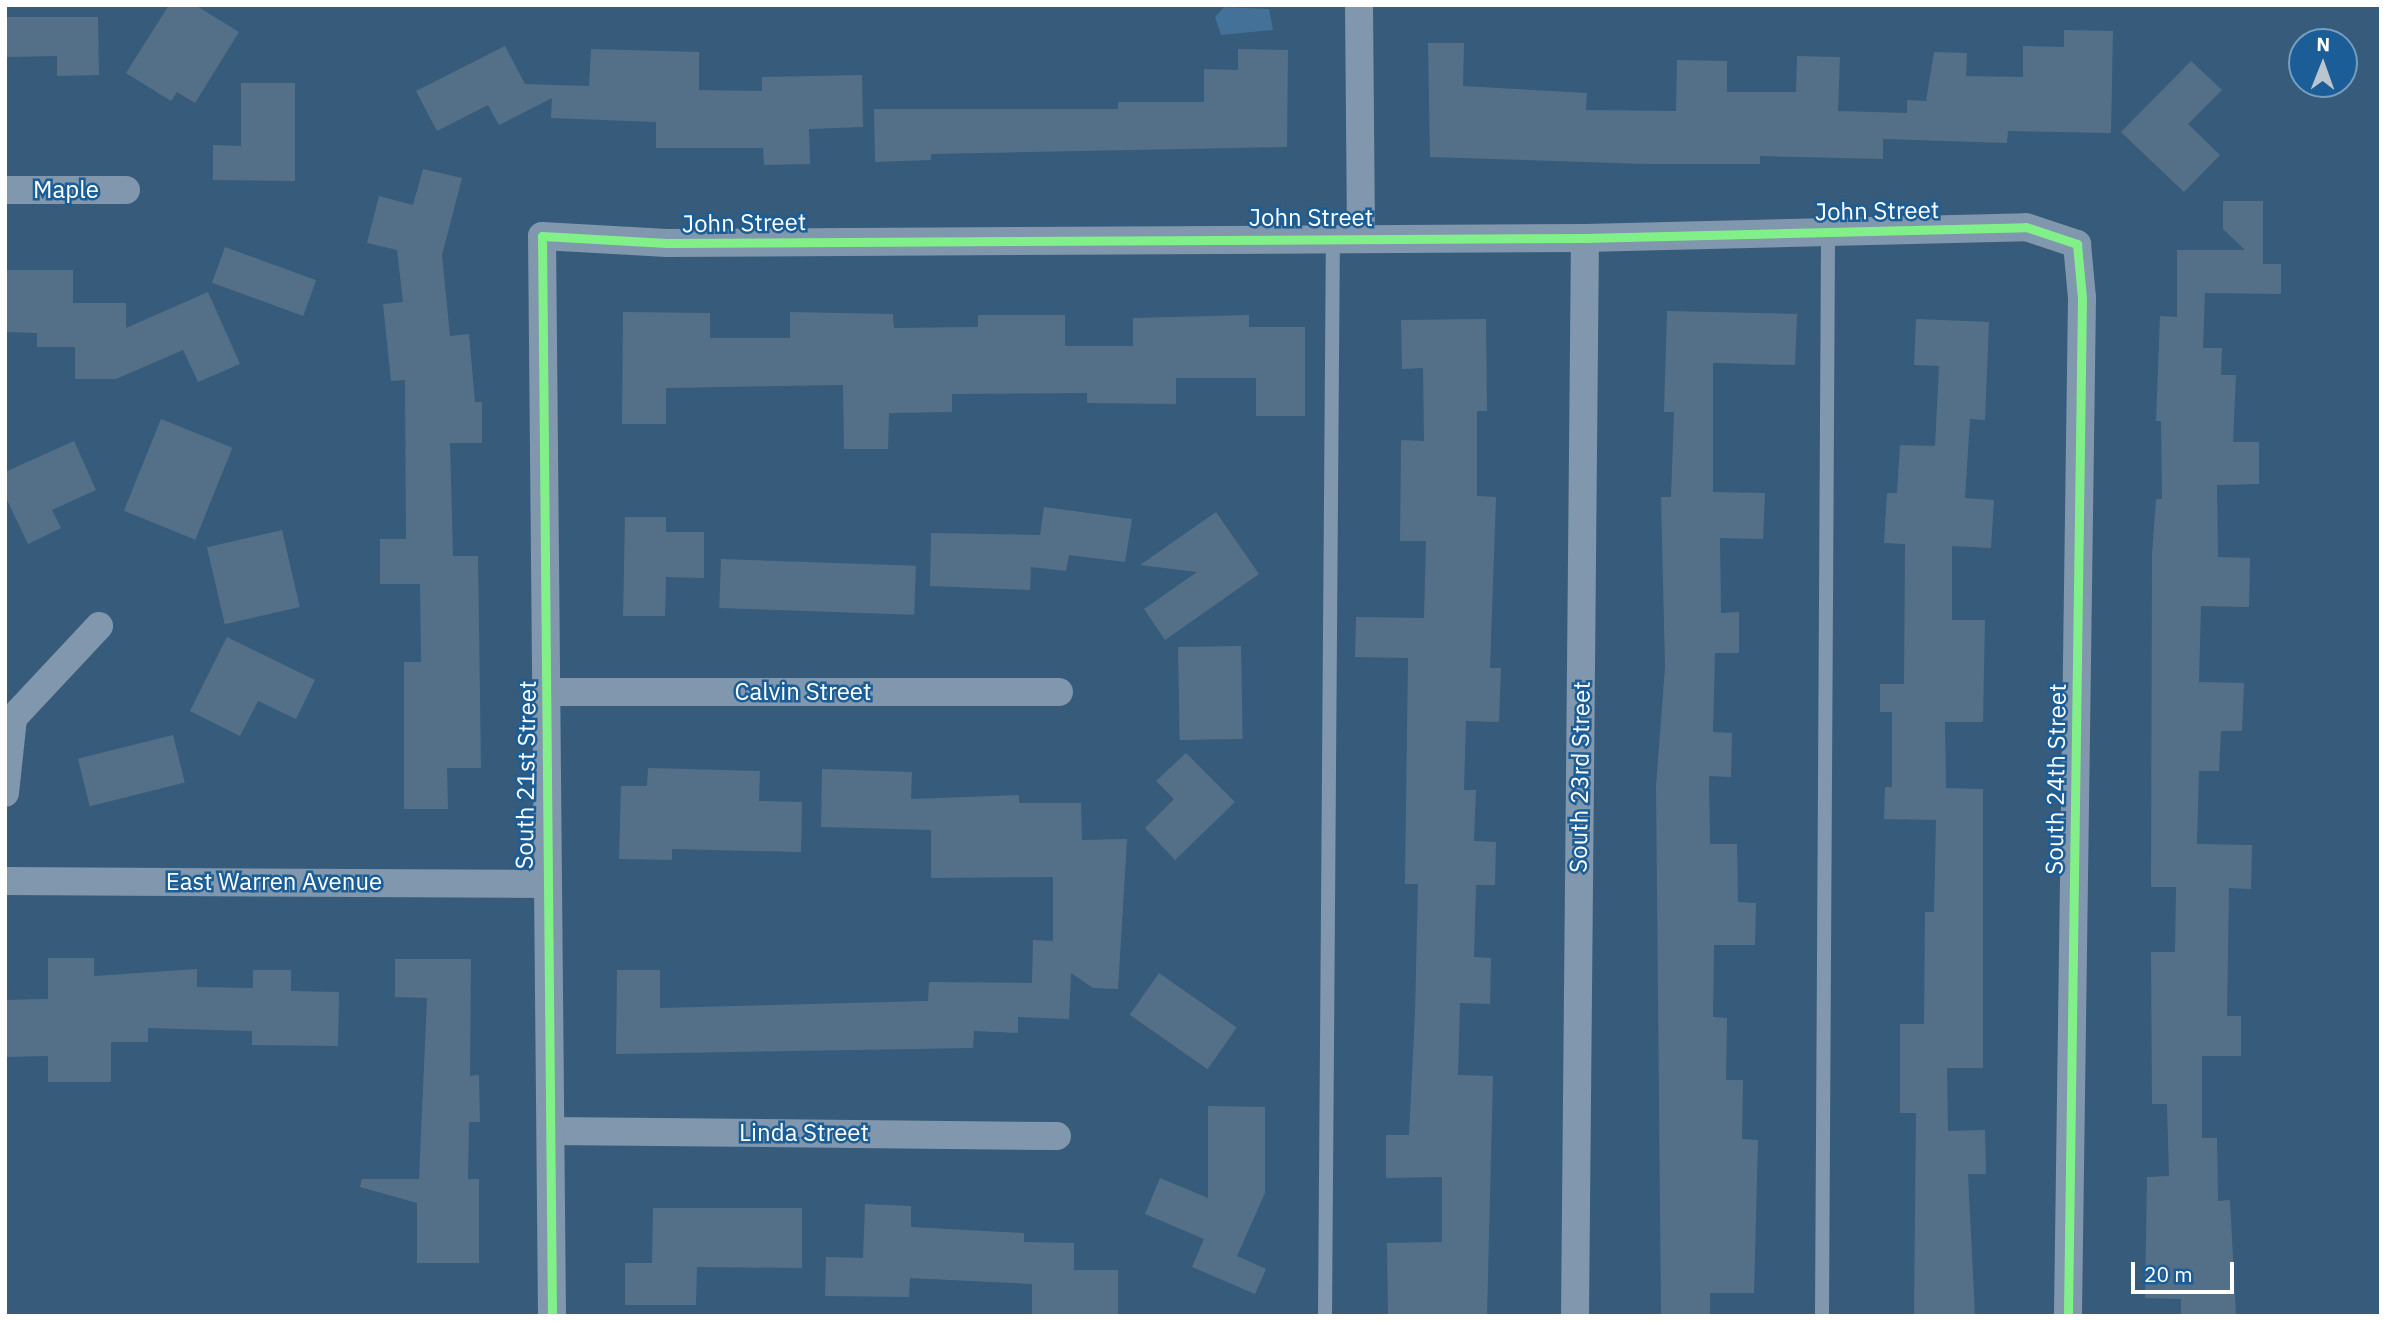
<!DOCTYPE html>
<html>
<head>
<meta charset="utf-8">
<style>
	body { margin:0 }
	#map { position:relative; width:2386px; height:1321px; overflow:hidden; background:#375b7a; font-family:"IBM Plex Sans",sans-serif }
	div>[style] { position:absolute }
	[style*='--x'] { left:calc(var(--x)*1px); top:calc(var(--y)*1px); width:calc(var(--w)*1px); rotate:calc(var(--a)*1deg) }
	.water>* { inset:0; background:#437198 }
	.building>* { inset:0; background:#547089; transform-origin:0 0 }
	.lane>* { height:14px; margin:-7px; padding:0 7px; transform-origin:7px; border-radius:7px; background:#8097ad }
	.street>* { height:28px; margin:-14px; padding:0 14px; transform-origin:14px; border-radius:14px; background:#8097ad }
	.cycleway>* { height:9px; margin:-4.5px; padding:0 4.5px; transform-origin:4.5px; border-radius:4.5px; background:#82f089 }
	span { translate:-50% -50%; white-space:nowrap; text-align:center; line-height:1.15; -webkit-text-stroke:5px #1b5d96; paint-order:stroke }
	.street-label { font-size:24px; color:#fff }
	.frame { position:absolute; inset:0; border:7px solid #fff; pointer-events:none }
	.north { position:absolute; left:2288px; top:28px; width:70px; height:70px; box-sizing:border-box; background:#1b5d96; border:2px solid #769ec0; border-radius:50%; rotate:1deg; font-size:19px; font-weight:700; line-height:28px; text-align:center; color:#fff }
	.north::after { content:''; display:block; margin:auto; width:24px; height:32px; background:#b9c6d0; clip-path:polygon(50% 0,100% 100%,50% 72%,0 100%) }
	.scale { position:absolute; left:2131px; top:1262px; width:103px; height:32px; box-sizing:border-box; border:4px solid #fff; border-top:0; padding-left:9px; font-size:21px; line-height:24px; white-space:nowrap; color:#fff; -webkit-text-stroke:5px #1b5d96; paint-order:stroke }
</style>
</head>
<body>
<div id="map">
	<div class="water">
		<i style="clip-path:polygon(1224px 7px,1269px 9px,1273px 30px,1221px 35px,1215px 17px)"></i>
	</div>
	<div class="building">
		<i style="clip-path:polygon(169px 5px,195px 5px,239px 32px,195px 103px,177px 92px,171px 101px,126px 73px)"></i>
		<i style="clip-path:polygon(5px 17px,98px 17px,99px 75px,57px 76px,57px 56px,5px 57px)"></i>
		<i style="clip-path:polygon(2064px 30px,2113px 31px,2111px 133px,2008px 131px,2007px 143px,1883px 139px,1883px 159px,1760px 156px,1760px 164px,1646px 164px,1430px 157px,1428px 43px,1464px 43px,1463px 86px,1587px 93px,1586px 110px,1676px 111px,1677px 60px,1727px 61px,1727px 92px,1796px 92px,1797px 56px,1840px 57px,1838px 111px,1907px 113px,1907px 100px,1926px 101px,1934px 52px,1967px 53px,1966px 76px,2023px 77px,2023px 46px,2064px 47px)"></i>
		<i style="clip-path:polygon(505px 46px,525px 84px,589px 86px,591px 49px,699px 52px,699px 90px,762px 91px,762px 77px,862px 75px,863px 127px,809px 129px,810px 164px,764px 165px,763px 148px,656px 148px,656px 122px,551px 118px,552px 98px,499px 125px,488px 105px,437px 131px,416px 91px)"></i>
		<i style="clip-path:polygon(1238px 49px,1288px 50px,1287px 147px,931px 154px,931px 160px,875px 162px,874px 109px,1118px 109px,1118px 102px,1204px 102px,1204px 69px,1238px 70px)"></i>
		<i style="clip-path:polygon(2191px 61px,2222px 90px,2188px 124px,2220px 155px,2184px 192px,2121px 132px)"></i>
		<i style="clip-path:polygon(241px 83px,295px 83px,295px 181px,213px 180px,213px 145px,241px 146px)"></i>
		<i style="clip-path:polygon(423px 169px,462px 178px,442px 255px,450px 336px,469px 334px,475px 402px,482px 402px,482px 443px,450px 443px,453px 556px,478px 556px,481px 768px,447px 768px,448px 809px,404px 809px,404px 662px,421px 662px,420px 584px,380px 584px,380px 539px,406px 539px,405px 380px,391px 381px,383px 304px,403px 302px,397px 250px,367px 243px,379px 196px,413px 205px)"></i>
		<i style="clip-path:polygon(2223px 201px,2263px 201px,2263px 264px,2281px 264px,2281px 294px,2205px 293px,2203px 348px,2222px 348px,2221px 375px,2236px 375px,2233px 442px,2259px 442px,2259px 484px,2217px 485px,2218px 557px,2250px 558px,2249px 607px,2201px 606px,2199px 682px,2244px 683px,2242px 731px,2221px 731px,2219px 771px,2199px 771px,2197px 844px,2252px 845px,2251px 889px,2229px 888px,2227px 1016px,2241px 1016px,2241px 1056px,2202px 1056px,2202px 1138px,2217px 1138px,2218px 1201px,2230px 1200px,2236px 1316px,2181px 1316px,2181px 1299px,2145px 1298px,2147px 1177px,2169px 1176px,2167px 1104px,2152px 1104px,2151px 952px,2175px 952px,2176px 887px,2151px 887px,2152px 555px,2156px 499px,2162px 499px,2161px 421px,2156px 421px,2160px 316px,2177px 317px,2177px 250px,2245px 250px,2223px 229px)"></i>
		<i style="left:225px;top:247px;width:97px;height:38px;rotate:20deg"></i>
		<i style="clip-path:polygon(5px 270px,73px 270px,73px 303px,126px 303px,126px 328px,208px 292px,240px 364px,198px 382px,183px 350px,116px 379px,75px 379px,75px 347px,37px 347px,37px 333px,5px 332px)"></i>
		<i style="clip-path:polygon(1667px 311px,1797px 314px,1795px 365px,1713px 363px,1713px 492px,1765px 493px,1763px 539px,1720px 538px,1721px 613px,1739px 612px,1739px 653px,1715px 653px,1713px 732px,1732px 733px,1731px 777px,1709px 776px,1710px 844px,1737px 844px,1738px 902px,1756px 903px,1755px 945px,1714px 945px,1713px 1017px,1727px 1018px,1726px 1080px,1743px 1080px,1742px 1139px,1758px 1140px,1754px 1293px,1710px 1293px,1710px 1316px,1661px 1316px,1656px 786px,1665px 667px,1661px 497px,1671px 497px,1674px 412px,1664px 412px)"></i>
		<i style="clip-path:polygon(623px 312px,710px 313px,710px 338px,790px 338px,790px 312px,893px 314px,894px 328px,978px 327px,978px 315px,1065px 315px,1065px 346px,1133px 346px,1133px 318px,1249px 315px,1249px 327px,1305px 327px,1305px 416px,1256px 416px,1256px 378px,1176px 378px,1176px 404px,1087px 403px,1087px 393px,952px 394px,952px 412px,889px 413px,888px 449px,844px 449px,843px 385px,666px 388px,666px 424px,622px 424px)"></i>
		<i style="clip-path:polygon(1486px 319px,1487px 411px,1477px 411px,1477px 496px,1496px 497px,1490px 668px,1501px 668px,1499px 722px,1466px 721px,1464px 790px,1476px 790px,1474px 841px,1496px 842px,1495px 885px,1476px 885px,1474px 957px,1491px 958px,1490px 1004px,1460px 1003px,1458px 1075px,1493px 1076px,1487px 1316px,1388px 1316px,1387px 1243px,1442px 1242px,1442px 1177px,1386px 1178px,1386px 1135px,1409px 1135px,1415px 1013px,1418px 884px,1405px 884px,1408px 658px,1355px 657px,1356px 617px,1424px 618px,1426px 541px,1400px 541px,1401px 440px,1424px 441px,1423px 368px,1402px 369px,1401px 320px)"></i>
		<i style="clip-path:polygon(1916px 319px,1989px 322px,1985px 420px,1970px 419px,1965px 498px,1994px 500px,1991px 548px,1952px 546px,1952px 620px,1985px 620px,1983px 722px,1945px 722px,1946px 788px,1983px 789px,1983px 1068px,1947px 1068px,1948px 1131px,1985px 1130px,1986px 1174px,1968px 1174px,1975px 1316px,1914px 1316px,1916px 1113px,1900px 1113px,1900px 1024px,1924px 1024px,1925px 912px,1934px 912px,1936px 820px,1884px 819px,1885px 787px,1892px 787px,1892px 712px,1880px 712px,1880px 684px,1904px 684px,1905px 544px,1884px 543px,1887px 493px,1897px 493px,1900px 445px,1935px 446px,1939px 366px,1914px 365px)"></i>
		<i style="left:161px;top:419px;width:77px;height:99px;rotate:22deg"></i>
		<i style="clip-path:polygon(74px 441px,96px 490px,52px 510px,61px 528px,28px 544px,5px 496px,5px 472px)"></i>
		<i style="clip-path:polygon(1044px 507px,1132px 519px,1125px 562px,1069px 555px,1066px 571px,1031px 567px,1030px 590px,930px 586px,931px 533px,1040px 535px)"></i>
		<i style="clip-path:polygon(1216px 512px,1259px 574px,1165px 640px,1144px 609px,1197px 572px,1140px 565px)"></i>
		<i style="clip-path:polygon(625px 517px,666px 517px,666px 532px,704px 532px,704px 578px,666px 577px,665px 616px,623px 616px)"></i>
		<i style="left:282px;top:530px;width:79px;height:77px;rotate:77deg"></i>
		<i style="left:721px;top:559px;width:195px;height:49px;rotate:2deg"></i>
		<i style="clip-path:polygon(227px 637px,315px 680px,296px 719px,258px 701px,240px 736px,190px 711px)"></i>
		<i style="left:1241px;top:646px;width:93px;height:63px;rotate:89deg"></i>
		<i style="left:173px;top:735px;width:49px;height:98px;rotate:76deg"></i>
		<i style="clip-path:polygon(1186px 753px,1235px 802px,1175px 860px,1145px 828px,1174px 799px,1156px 781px)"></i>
		<i style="clip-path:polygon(648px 768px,760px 771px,759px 801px,802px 802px,801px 852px,672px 849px,672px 860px,619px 859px,621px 786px,647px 786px)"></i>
		<i style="clip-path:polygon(822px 769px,912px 772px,911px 799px,1019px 795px,1019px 803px,1081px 803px,1082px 840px,1127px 839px,1118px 989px,1093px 988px,1071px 973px,1069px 1019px,1018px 1017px,1018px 1033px,974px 1031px,973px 1048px,616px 1054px,617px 970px,660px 970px,660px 1008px,928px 1001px,929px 982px,1032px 983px,1033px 940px,1053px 941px,1053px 877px,931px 878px,931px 830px,821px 827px)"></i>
		<i style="clip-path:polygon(48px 958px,94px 958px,94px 976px,197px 969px,197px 987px,253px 988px,253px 970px,291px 970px,291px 991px,339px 992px,338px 1046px,252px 1045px,252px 1031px,148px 1028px,148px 1042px,111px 1042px,111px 1082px,48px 1082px,48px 1056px,5px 1057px,5px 1000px,48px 999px)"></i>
		<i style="clip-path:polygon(395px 959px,471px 959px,470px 1076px,479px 1075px,480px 1122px,469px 1122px,468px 1179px,479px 1179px,479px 1263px,417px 1263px,417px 1203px,360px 1187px,362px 1179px,419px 1179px,427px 998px,395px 997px)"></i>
		<i style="left:1159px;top:973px;width:95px;height:51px;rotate:35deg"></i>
		<i style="clip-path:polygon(1208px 1106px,1265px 1107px,1265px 1193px,1237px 1256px,1266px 1269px,1255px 1294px,1192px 1267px,1204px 1239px,1145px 1214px,1160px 1178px,1208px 1198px)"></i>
		<i style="clip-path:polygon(865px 1204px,911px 1206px,911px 1227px,1024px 1233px,1024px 1242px,1074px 1243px,1074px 1270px,1118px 1270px,1118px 1316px,1032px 1316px,1032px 1284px,910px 1278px,909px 1297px,825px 1296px,826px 1257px,863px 1258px)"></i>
		<i style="clip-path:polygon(653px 1208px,802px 1208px,802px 1268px,697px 1267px,696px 1305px,625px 1305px,625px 1263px,652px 1263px)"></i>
	</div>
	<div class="lane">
		<i style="--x:1325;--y:1316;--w:1079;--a:-89.58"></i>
		<i style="--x:1822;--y:1316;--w:1084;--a:-89.68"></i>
	</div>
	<div class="street">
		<i style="--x:1359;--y:5;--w:232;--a:89.5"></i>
		<i style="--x:5;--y:190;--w:121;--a:0"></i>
		<i style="--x:548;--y:692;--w:511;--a:0"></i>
		<i style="--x:5;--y:793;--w:75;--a:-83.9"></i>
		<i style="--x:13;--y:718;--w:126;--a:-46.9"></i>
		<i style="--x:5;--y:881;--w:538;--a:0.32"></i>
		<i style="--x:551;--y:1131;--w:506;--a:0.57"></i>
		<i style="--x:552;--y:1316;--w:1080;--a:-90.53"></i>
		<i style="--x:542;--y:236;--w:125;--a:3.2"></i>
		<i style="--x:667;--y:243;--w:918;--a:-0.31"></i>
		<i style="--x:1585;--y:238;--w:441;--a:-1.4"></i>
		<i style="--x:2026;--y:227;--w:54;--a:18.4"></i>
		<i style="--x:2077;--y:244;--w:54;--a:84.7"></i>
		<i style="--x:2082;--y:298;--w:1018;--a:90.79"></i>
		<i style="--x:1575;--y:1316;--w:1078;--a:-89.47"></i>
	</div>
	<div class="cycleway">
		<i style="--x:552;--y:1316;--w:1080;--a:-90.53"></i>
		<i style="--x:542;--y:236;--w:125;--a:3.2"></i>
		<i style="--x:667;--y:243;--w:918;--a:-0.31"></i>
		<i style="--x:1585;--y:238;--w:441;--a:-1.4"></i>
		<i style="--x:2026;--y:227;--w:54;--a:18.4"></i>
		<i style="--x:2077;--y:244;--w:54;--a:84.7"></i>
		<i style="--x:2082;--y:298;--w:1018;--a:90.79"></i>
	</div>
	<div class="street-label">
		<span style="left:66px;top:190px">Maple</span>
		<span style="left:1877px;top:211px;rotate:-1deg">John Street</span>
		<span style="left:1311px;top:218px">John Street</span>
		<span style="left:744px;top:223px;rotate:-1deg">John Street</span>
		<span style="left:803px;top:692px">Calvin Street</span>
		<span style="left:526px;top:775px;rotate:-89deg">South 21st Street</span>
		<span style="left:1580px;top:777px;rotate:-89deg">South 23rd Street</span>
		<span style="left:2056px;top:779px;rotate:-89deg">South 24th Street</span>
		<span style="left:274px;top:882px">East Warren Avenue</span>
		<span style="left:804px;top:1133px">Linda Street</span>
	</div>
	<div class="frame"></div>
	<div class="north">N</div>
	<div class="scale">20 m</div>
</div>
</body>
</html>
